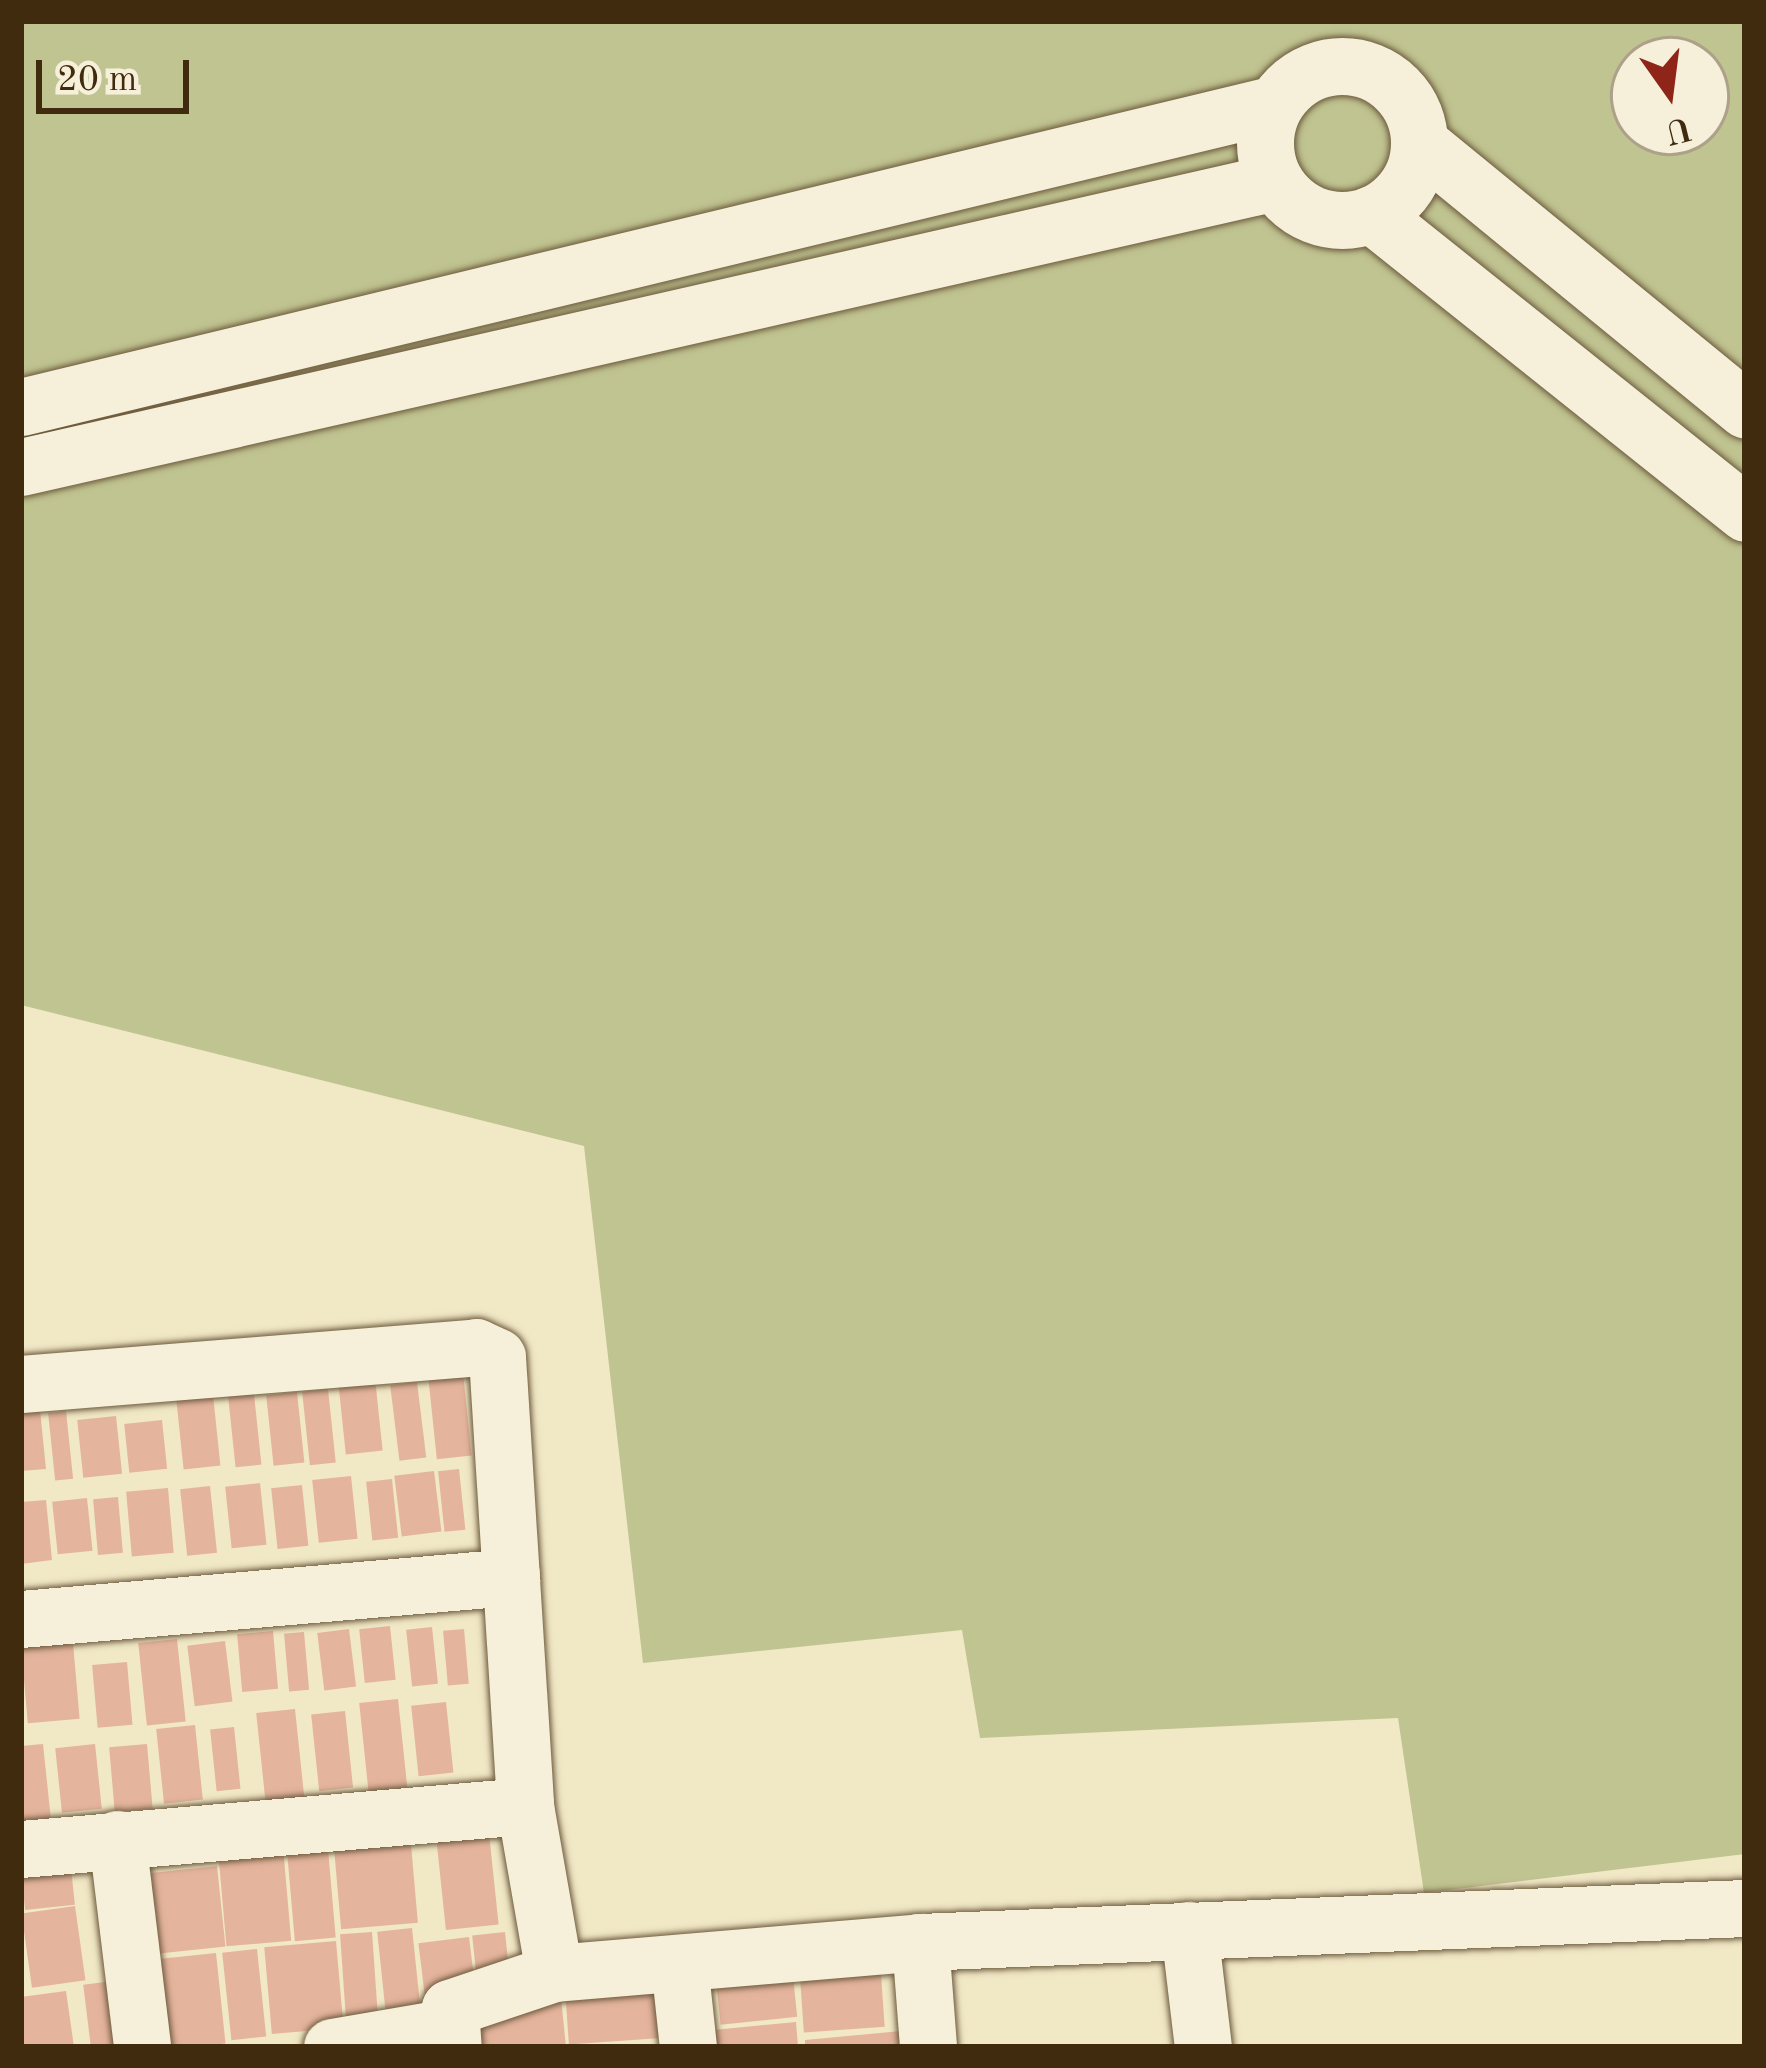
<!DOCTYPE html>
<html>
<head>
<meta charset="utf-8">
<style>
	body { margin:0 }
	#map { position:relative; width:1766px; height:2068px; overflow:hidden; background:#f1e8c6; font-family:"Old Standard TT",serif }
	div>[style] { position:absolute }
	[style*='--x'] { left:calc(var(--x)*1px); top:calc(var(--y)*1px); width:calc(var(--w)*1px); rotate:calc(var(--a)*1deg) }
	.green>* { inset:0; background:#c0c491 }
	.building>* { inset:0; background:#e5b49d; transform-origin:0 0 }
	.roads { filter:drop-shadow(0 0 3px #6d5a3d) drop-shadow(0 0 3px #6d5a3d) }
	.street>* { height:57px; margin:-28.5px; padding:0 28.5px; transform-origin:28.5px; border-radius:28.5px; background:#f6f0da }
	.street>.ring { margin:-28.5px; padding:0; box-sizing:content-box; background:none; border:57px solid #f6f0da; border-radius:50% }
	span { translate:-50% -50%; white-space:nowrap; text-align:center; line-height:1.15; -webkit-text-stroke:12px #f6f0da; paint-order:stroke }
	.frame { position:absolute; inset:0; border:24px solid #412b0f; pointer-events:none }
	.north { position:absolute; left:1610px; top:36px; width:120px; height:120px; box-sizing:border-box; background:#f6f0da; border:3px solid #aea189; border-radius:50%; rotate:166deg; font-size:33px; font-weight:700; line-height:48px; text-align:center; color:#412b0f }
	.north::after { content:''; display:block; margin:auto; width:42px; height:54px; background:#8f2418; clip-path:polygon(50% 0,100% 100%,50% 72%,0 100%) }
	.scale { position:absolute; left:36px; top:60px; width:153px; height:54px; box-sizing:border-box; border:6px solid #412b0f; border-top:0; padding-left:15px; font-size:36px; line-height:42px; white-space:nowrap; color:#412b0f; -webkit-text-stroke:9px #f6f0da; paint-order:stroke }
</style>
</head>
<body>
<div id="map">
	<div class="green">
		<i style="clip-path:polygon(evenodd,21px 21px,1745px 21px,1745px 1854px,1424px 1893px,1398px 1718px,980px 1738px,962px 1630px,643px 1663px,584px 1146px,21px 1005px,21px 21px,1634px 60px,1706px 60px,1706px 132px,1634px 132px,1634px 60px)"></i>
	</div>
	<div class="building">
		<i style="left:463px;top:1373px;width:83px;height:35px;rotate:84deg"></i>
		<i style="left:375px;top:1378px;width:73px;height:37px;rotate:84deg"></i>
		<i style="left:417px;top:1382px;width:76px;height:27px;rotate:83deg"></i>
		<i style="left:328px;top:1389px;width:74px;height:26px;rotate:84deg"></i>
		<i style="left:297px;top:1392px;width:71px;height:31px;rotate:84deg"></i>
		<i style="left:254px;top:1394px;width:71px;height:26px;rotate:84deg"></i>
		<i style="left:213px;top:1395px;width:71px;height:37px;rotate:84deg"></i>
		<i style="clip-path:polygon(40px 1410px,46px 1469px,21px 1471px,21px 1412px)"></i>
		<i style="left:66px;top:1411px;width:68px;height:18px;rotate:84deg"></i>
		<i style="left:116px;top:1416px;width:58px;height:39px;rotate:84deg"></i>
		<i style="left:162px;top:1420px;width:49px;height:38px;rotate:84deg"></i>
		<i style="left:459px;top:1469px;width:61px;height:21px;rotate:84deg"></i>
		<i style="left:434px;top:1471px;width:61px;height:40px;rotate:83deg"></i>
		<i style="left:351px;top:1476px;width:63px;height:39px;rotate:84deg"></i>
		<i style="left:392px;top:1479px;width:59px;height:26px;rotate:84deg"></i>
		<i style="left:260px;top:1483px;width:62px;height:35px;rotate:84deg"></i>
		<i style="left:302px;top:1485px;width:61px;height:31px;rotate:84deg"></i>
		<i style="left:210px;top:1486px;width:67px;height:30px;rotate:84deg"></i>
		<i style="left:168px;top:1488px;width:65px;height:42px;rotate:85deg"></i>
		<i style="left:118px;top:1497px;width:56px;height:25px;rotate:85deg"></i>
		<i style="left:87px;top:1498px;width:53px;height:35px;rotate:84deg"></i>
		<i style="clip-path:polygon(46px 1500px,52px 1560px,21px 1564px,21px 1502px)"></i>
		<i style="left:390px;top:1626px;width:54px;height:31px;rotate:84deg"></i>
		<i style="left:432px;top:1627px;width:57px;height:26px;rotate:84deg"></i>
		<i style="left:349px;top:1629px;width:58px;height:32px;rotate:83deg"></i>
		<i style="left:464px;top:1629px;width:55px;height:21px;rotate:85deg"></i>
		<i style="left:273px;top:1631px;width:58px;height:36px;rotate:85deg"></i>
		<i style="left:304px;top:1632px;width:58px;height:20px;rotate:85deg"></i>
		<i style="left:177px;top:1639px;width:83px;height:39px;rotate:84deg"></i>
		<i style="left:225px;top:1641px;width:61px;height:38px;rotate:83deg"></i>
		<i style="left:73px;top:1643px;width:76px;height:52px;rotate:85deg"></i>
		<i style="left:127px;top:1662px;width:63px;height:35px;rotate:85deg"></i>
		<i style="left:398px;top:1699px;width:91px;height:39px;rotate:84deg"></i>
		<i style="left:446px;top:1702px;width:71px;height:35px;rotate:84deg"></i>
		<i style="left:295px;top:1709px;width:93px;height:39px;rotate:84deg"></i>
		<i style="left:345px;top:1711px;width:77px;height:34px;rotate:84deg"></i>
		<i style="left:195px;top:1725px;width:75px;height:39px;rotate:84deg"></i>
		<i style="left:234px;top:1727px;width:62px;height:24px;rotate:84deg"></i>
		<i style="clip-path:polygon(43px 1744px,51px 1820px,21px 1823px,21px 1746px)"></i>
		<i style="left:95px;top:1744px;width:65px;height:40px;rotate:84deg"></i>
		<i style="left:147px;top:1744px;width:65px;height:38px;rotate:85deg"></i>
		<i style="left:410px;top:1833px;width:90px;height:77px;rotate:85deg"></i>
		<i style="left:489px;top:1833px;width:92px;height:53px;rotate:84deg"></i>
		<i style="left:327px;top:1838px;width:100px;height:41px;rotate:85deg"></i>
		<i style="left:283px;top:1847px;width:94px;height:65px;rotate:85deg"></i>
		<i style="left:217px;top:1866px;width:81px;height:83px;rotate:84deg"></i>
		<i style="left:71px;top:1868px;width:37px;height:50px;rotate:84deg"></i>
		<i style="left:75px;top:1906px;width:75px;height:54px;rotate:82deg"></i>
		<i style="left:412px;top:1928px;width:83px;height:35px;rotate:84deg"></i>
		<i style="left:372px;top:1932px;width:83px;height:32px;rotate:86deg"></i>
		<i style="left:505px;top:1932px;width:46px;height:33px;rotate:84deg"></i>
		<i style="left:469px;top:1937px;width:52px;height:51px;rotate:83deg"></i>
		<i style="left:336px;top:1941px;width:87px;height:72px;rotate:85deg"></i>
		<i style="left:257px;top:1949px;width:88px;height:35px;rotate:84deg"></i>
		<i style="left:216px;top:1953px;width:91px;height:72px;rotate:84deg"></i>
		<i style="left:880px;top:1960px;width:67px;height:81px;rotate:86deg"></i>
		<i style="left:792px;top:1967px;width:50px;height:77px;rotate:84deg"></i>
		<i style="left:113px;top:1981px;width:66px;height:30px;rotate:83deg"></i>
		<i style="left:661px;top:1985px;width:53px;height:96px;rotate:86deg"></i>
		<i style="clip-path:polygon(66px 1991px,74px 2047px,21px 2047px,21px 1997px)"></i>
		<i style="clip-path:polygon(561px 1998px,566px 2047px,463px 2047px,459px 2009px)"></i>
		<i style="clip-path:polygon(796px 2022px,798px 2047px,695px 2047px,693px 2032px)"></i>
		<i style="clip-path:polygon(912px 2030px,913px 2047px,805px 2047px,805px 2040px)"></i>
	</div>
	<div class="roads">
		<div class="street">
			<i class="ring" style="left:1265px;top:66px;width:97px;height:97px"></i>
			<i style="--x:1421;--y:144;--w:419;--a:39.3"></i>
			<i style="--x:1371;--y:214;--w:479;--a:38.6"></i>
			<i style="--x:21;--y:407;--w:1290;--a:-13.58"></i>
			<i style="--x:21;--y:467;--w:1286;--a:-12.8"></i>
			<i style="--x:21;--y:1384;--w:457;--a:-4.6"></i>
			<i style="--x:476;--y:1347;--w:23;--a:25"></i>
			<i style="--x:497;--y:1357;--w:450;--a:86.4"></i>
			<i style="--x:525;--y:1806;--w:169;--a:80.1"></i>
			<i style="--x:554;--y:1973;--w:110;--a:161.4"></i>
			<i style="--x:450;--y:2008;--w:39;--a:86"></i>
			<i style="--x:21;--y:1619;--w:492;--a:-4.9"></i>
			<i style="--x:117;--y:1839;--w:209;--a:83.1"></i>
			<i style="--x:21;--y:1849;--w:506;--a:-4.88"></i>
			<i style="--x:1189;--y:1930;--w:118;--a:83.2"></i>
			<i style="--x:920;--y:1942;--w:105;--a:85.6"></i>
			<i style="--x:679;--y:1963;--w:84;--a:83.9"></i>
			<i style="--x:554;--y:1973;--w:367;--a:-4.8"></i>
			<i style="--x:920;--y:1942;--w:826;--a:-2.36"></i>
			<i style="--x:332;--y:2047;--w:119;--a:-9.7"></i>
		</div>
	</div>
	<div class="frame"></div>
	<div class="north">U</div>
	<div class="scale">20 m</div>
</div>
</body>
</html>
